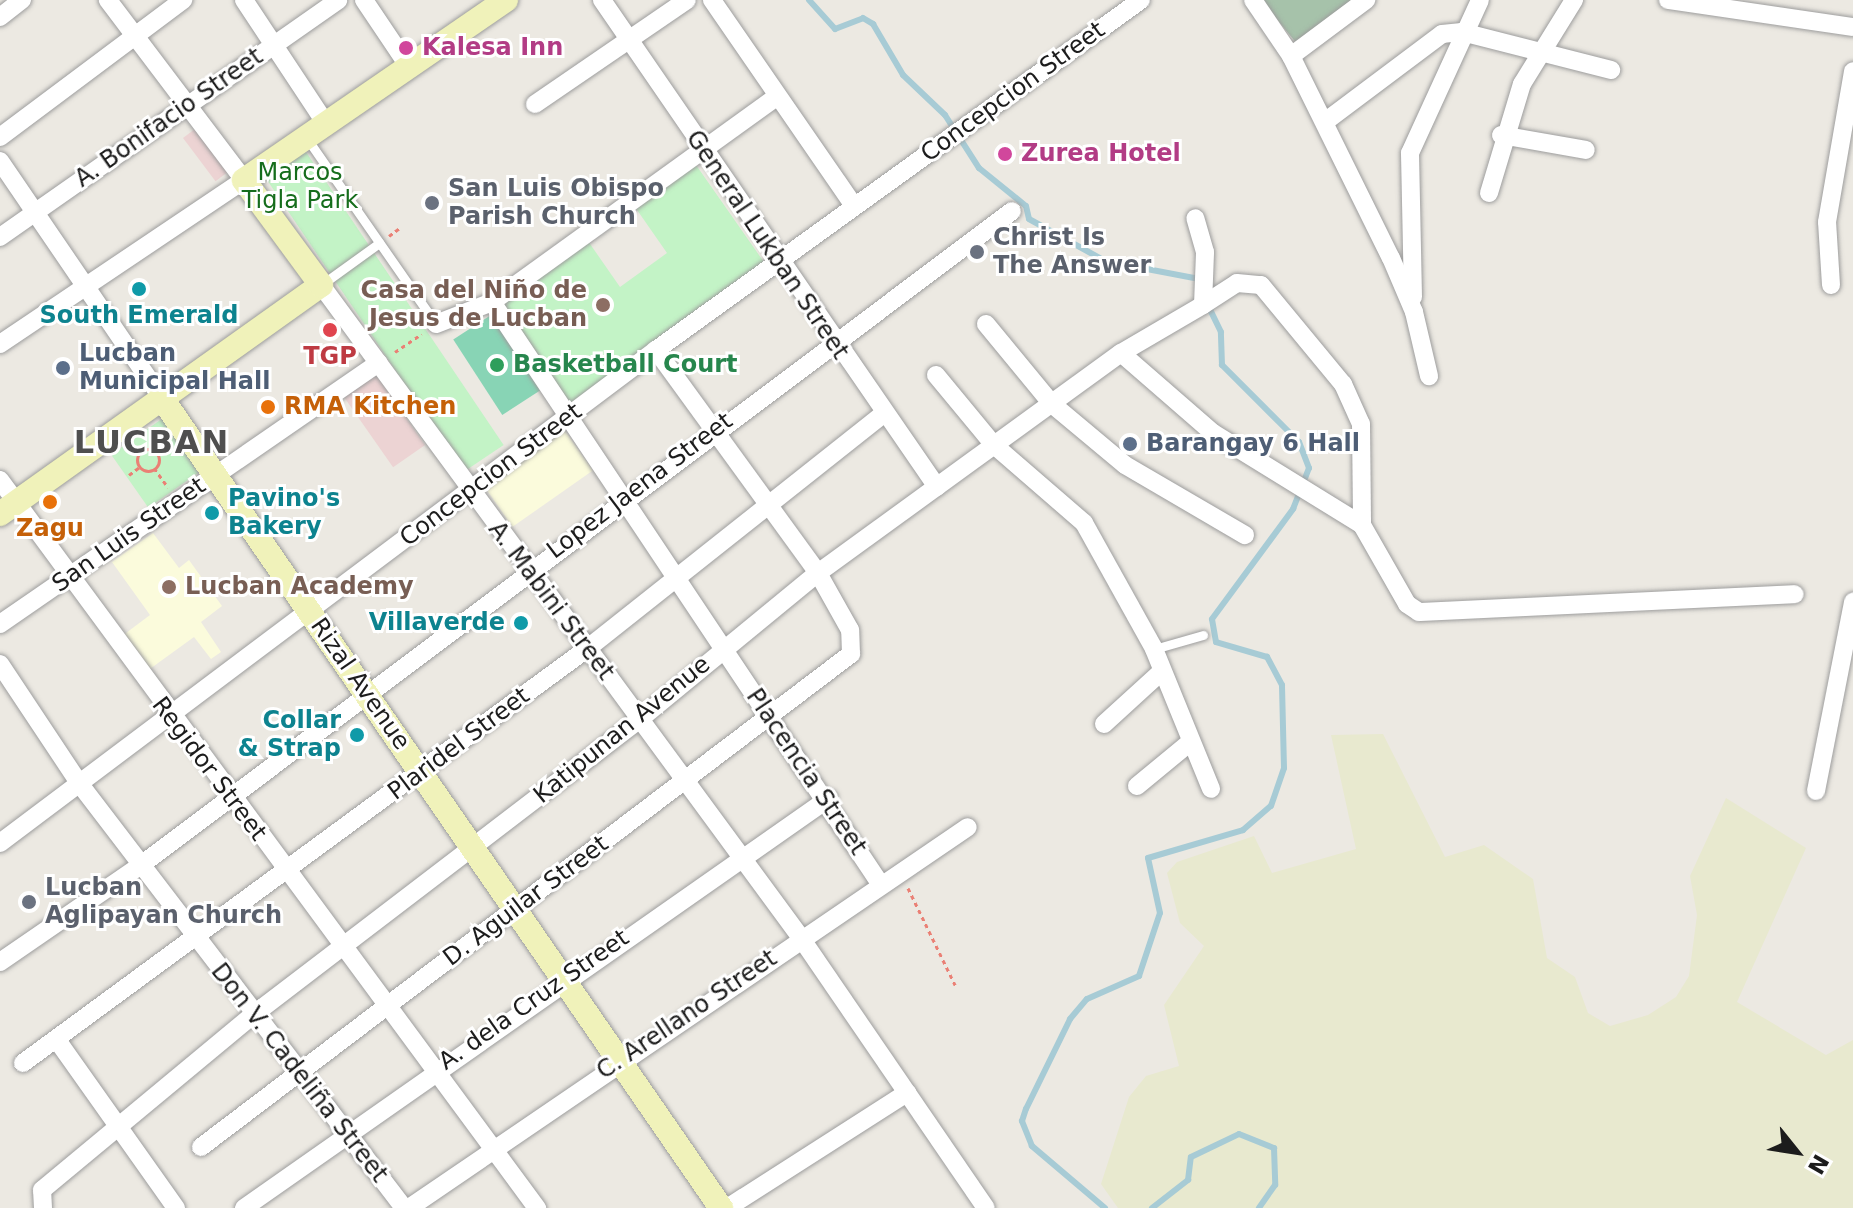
<!DOCTYPE html>
<html>
<head>
<meta charset="utf-8">
<style>
	body { margin:0 }
	#map { position:relative; width:1853px; height:1208px; overflow:hidden; background:#ece9e2; font-family:"DejaVu Sans",sans-serif }
	div>[style] { position:absolute }
	[style*='--x'] { left:calc(var(--x)*1px); top:calc(var(--y)*1px); width:calc(var(--w)*1px); rotate:calc(var(--a)*1deg) }
	.commercial>* { inset:0; background:#ecd3d3; transform-origin:0 0 }
	.education>* { inset:0; background:#fbfbdc; transform-origin:0 0 }
	.farmland>* { inset:0; background:#e8e9cf }
	.cemetery>* { inset:0; background:#a6c2aa }
	.park>* { inset:0; background:#c3f3c6; transform-origin:0 0 }
	.pitch>* { inset:0; background:#88d4b5; transform-origin:0 0 }
	.stream>* { height:6px; margin:-3px; padding:0 3px; transform-origin:3px; border-radius:3px; background:#a7cbd5 }
	.path>* { height:3px; margin-top:-1.5px; transform-origin:0; background:repeating-linear-gradient(90deg,#ea8075 0 4px,transparent 0 8px) }
	.path>.ring { margin:-1.5px; padding:0; box-sizing:content-box; background:none; border:3px solid #ea8075; border-radius:50% }
	.roads { filter:drop-shadow(0 0 2px #9d9d9d) drop-shadow(0 0 2px #9d9d9d) }
	.lane>* { height:9px; margin:-4.5px; padding:0 4.5px; transform-origin:4.5px; border-radius:4.5px; background:#fff }
	.street>* { height:18px; margin:-9px; padding:0 9px; transform-origin:9px; border-radius:9px; background:#fff }
	.secondary>* { height:24px; margin:-12px; padding:0 12px; transform-origin:12px; border-radius:12px; background:#f0f2ba }
	.dots>* { width:22px; height:22px; translate:-50% -50%; box-sizing:border-box; border:4px solid #fff; border-radius:50% }
	span { translate:-50% -50%; white-space:nowrap; text-align:center; line-height:1.15; -webkit-text-stroke:6px #fff; paint-order:stroke }
	.hotel-label { font-size:24px; color:#b23c85; font-weight:700 }
	.left { translate:0 -50%; text-align:left }
	.street-label { font-size:24px; color:#1c1c1c }
	.park-label { font-size:24px; color:#166d1c }
	.worship-label { font-size:24px; color:#5b616d; font-weight:700 }
	.education-label { font-size:24px; color:#785e54; font-weight:700 }
	.right { translate:-100% -50%; text-align:right }
	.culture-label { font-size:24px; color:#0d838f; font-weight:700 }
	.service-label { font-size:24px; color:#4e5e75; font-weight:700 }
	.health-label { font-size:24px; color:#be3a42; font-weight:700 }
	.leisure-label { font-size:24px; color:#27864d; font-weight:700 }
	.food-label { font-size:24px; color:#c56008; font-weight:700 }
	.district-label { font-size:32px; color:#4f4f4f; font-weight:700; letter-spacing:2px }
	.north { position:absolute; left:1757px; top:1112px; width:80px; height:80px; -webkit-text-stroke:6px #fff; paint-order:stroke; rotate:120deg; font-size:22px; font-weight:700; line-height:32px; text-align:center; color:#1c1c1c }
	.north::after { content:''; display:block; margin:auto; width:28px; height:36px; background:#1c1c1c; clip-path:polygon(50% 0,100% 100%,50% 72%,0 100%) }
</style>
</head>
<body>
<div id="map">
	<div class="commercial">
		<i style="left:199px;top:126px;width:54px;height:20px;rotate:53deg"></i>
		<i style="left:374px;top:372px;width:89px;height:39px;rotate:55deg"></i>
	</div>
	<div class="education">
		<i style="left:563px;top:428px;width:52px;height:98px;rotate:55deg"></i>
		<i style="clip-path:polygon(153px 533px,179px 568px,189px 560px,222px 606px,201px 622px,221px 652px,211px 659px,194px 637px,147px 671px,122px 636px,150px 615px,112px 562px)"></i>
	</div>
	<div class="farmland">
		<i style="clip-path:polygon(1383px 734px,1445px 857px,1484px 845px,1533px 879px,1547px 958px,1575px 977px,1588px 1013px,1610px 1026px,1648px 1015px,1676px 997px,1689px 976px,1697px 915px,1690px 876px,1726px 798px,1806px 848px,1737px 1002px,1826px 1055px,1853px 1040px,1853px 1208px,1118px 1208px,1101px 1184px,1129px 1097px,1146px 1076px,1179px 1066px,1164px 1005px,1204px 946px,1180px 923px,1167px 873px,1177px 862px,1254px 836px,1272px 873px,1356px 849px,1331px 735px)"></i>
	</div>
	<div class="cemetery">
		<i style="clip-path:polygon(1261px 0,1359px 0,1298px 45px)"></i>
	</div>
	<div class="park">
		<i style="left:304px;top:149px;width:357px;height:48px;rotate:56deg"></i>
		<i style="clip-path:polygon(696px 165px,766px 265px,567px 409px,499px 302px,588px 241px,620px 287px,667px 253px,635px 207px)"></i>
		<i style="left:166px;top:416px;width:65px;height:67px;rotate:55deg"></i>
	</div>
	<div class="pitch">
		<i style="left:491px;top:315px;width:90px;height:45px;rotate:57deg"></i>
	</div>
	<div class="stream">
		<i style="--x:809;--y:0;--w:39;--a:48"></i>
		<i style="--x:835;--y:29;--w:30;--a:-21"></i>
		<i style="--x:863;--y:18;--w:12;--a:31"></i>
		<i style="--x:873;--y:24;--w:59;--a:59.5"></i>
		<i style="--x:903;--y:75;--w:58;--a:43.6"></i>
		<i style="--x:945;--y:115;--w:63;--a:57.3"></i>
		<i style="--x:979;--y:168;--w:60;--a:39"></i>
		<i style="--x:1026;--y:206;--w:13;--a:77"></i>
		<i style="--x:1029;--y:219;--w:87;--a:28.9"></i>
		<i style="--x:1105;--y:261;--w:96;--a:10.8"></i>
		<i style="--x:1105;--y:1208;--w:96;--a:-139.7"></i>
		<i style="--x:1032;--y:1146;--w:27;--a:-112"></i>
		<i style="--x:1022;--y:1121;--w:13;--a:-72"></i>
		<i style="--x:1026;--y:1109;--w:100;--a:-63.9"></i>
		<i style="--x:1070;--y:1019;--w:26;--a:-50"></i>
		<i style="--x:1087;--y:999;--w:57;--a:-23.9"></i>
		<i style="--x:1139;--y:976;--w:66;--a:-71.6"></i>
		<i style="--x:1160;--y:913;--w:56;--a:-102.3"></i>
		<i style="--x:1148;--y:858;--w:99;--a:-16.4"></i>
		<i style="--x:1243;--y:830;--w:37;--a:-41"></i>
		<i style="--x:1271;--y:806;--w:40;--a:-71.1"></i>
		<i style="--x:1284;--y:768;--w:83;--a:-91.4"></i>
		<i style="--x:1282;--y:685;--w:32;--a:-118"></i>
		<i style="--x:1267;--y:657;--w:53;--a:-163.6"></i>
		<i style="--x:1216;--y:642;--w:23;--a:-100"></i>
		<i style="--x:1212;--y:619;--w:137;--a:-53.6"></i>
		<i style="--x:1293;--y:509;--w:44;--a:-68.7"></i>
		<i style="--x:1309;--y:468;--w:28;--a:-111"></i>
		<i style="--x:1299;--y:442;--w:109;--a:-135"></i>
		<i style="--x:1222;--y:365;--w:33;--a:-92"></i>
		<i style="--x:1221;--y:332;--w:28;--a:-116"></i>
		<i style="--x:1152;--y:1208;--w:46;--a:-37.9"></i>
		<i style="--x:1188;--y:1180;--w:23;--a:-83"></i>
		<i style="--x:1191;--y:1157;--w:53;--a:-25.6"></i>
		<i style="--x:1239;--y:1134;--w:38;--a:22"></i>
		<i style="--x:1274;--y:1148;--w:37;--a:88"></i>
		<i style="--x:1275;--y:1185;--w:28;--a:125"></i>
	</div>
	<div class="path">
		<i style="--x:389;--y:236;--w:15;--a:-37"></i>
		<i style="--x:395;--y:352;--w:32;--a:-34"></i>
		<i class="ring" style="left:137px;top:449px;width:19px;height:19px"></i>
		<i style="--x:156;--y:455;--w:16;--a:-38"></i>
		<i style="--x:154;--y:468;--w:24;--a:54"></i>
		<i style="--x:129;--y:475;--w:15;--a:-37"></i>
		<i style="--x:908;--y:888;--w:108;--a:64.1"></i>
	</div>
	<div class="roads">
		<div class="lane">
			<i style="--x:308;--y:140;--w:224;--a:55.2"></i>
			<i style="--x:321;--y:285;--w:72;--a:-35.9"></i>
			<i style="--x:1154;--y:649;--w:51;--a:-15.9"></i>
		</div>
		<div class="street">
			<i style="--x:244;--y:0;--w:149;--a:56.5"></i>
			<i style="--x:364;--y:0;--w:81;--a:56.1"></i>
			<i style="--x:602;--y:0;--w:591;--a:55.48"></i>
			<i style="--x:712;--y:0;--w:250;--a:55.4"></i>
			<i style="--x:1253;--y:0;--w:68;--a:55.8"></i>
			<i style="--x:1291;--y:56;--w:225;--a:63.7"></i>
			<i style="--x:1391;--y:258;--w:59;--a:66.9"></i>
			<i style="--x:1414;--y:312;--w:66;--a:76.8"></i>
			<i style="--x:1668;--y:0;--w:187;--a:8.3"></i>
			<i style="--x:0;--y:17;--w:28;--a:-38"></i>
			<i style="--x:1291;--y:56;--w:94;--a:-36.7"></i>
			<i style="--x:535;--y:104;--w:184;--a:-34.4"></i>
			<i style="--x:1326;--y:121;--w:145;--a:-36.9"></i>
			<i style="--x:1442;--y:34;--w:20;--a:-6"></i>
			<i style="--x:1462;--y:32;--w:154;--a:14.3"></i>
			<i style="--x:1501;--y:135;--w:86;--a:10"></i>
			<i style="--x:0;--y:137;--w:229;--a:-36.8"></i>
			<i style="--x:0;--y:161;--w:286;--a:55.7"></i>
			<i style="--x:1489;--y:193;--w:114;--a:-73.2"></i>
			<i style="--x:1522;--y:84;--w:99;--a:-58.2"></i>
			<i style="--x:0;--y:237;--w:413;--a:-35"></i>
			<i style="--x:321;--y:285;--w:810;--a:53.68"></i>
			<i style="--x:801;--y:938;--w:327;--a:55.6"></i>
			<i style="--x:1831;--y:285;--w:63;--a:-93.6"></i>
			<i style="--x:1827;--y:222;--w:153;--a:-80.2"></i>
			<i style="--x:1413;--y:297;--w:144;--a:-91.2"></i>
			<i style="--x:1410;--y:153;--w:168;--a:-65.4"></i>
			<i style="--x:492;--y:302;--w:697;--a:56.29"></i>
			<i style="--x:1203;--y:305;--w:40;--a:-32.9"></i>
			<i style="--x:1237;--y:283;--w:24;--a:5"></i>
			<i style="--x:1261;--y:285;--w:129;--a:50.4"></i>
			<i style="--x:1343;--y:384;--w:44;--a:65.8"></i>
			<i style="--x:1361;--y:424;--w:101;--a:89.4"></i>
			<i style="--x:436;--y:324;--w:60;--a:-21.4"></i>
			<i style="--x:492;--y:302;--w:349;--a:-35.8"></i>
			<i style="--x:986;--y:324;--w:104;--a:50.5"></i>
			<i style="--x:1052;--y:404;--w:95;--a:39.9"></i>
			<i style="--x:1125;--y:465;--w:139;--a:30.3"></i>
			<i style="--x:0;--y:344;--w:294;--a:-33.9"></i>
			<i style="--x:244;--y:180;--w:226;--a:-127.1"></i>
			<i style="--x:1121;--y:353;--w:122;--a:41"></i>
			<i style="--x:1213;--y:433;--w:175;--a:31.7"></i>
			<i style="--x:1362;--y:525;--w:91;--a:60.3"></i>
			<i style="--x:1407;--y:604;--w:14;--a:34"></i>
			<i style="--x:1419;--y:612;--w:376;--a:-2.7"></i>
			<i style="--x:936;--y:375;--w:91;--a:50.4"></i>
			<i style="--x:994;--y:445;--w:119;--a:40.9"></i>
			<i style="--x:1084;--y:523;--w:144;--a:60.9"></i>
			<i style="--x:1154;--y:649;--w:151;--a:67.8"></i>
			<i style="--x:0;--y:480;--w:905;--a:53.59"></i>
			<i style="--x:0;--y:624;--w:460;--a:-34.6"></i>
			<i style="--x:0;--y:664;--w:143;--a:56.4"></i>
			<i style="--x:79;--y:783;--w:535;--a:52.59"></i>
			<i style="--x:1104;--y:724;--w:77;--a:-42.4"></i>
			<i style="--x:1137;--y:786;--w:66;--a:-39.5"></i>
			<i style="--x:1816;--y:791;--w:193;--a:-78.9"></i>
			<i style="--x:0;--y:843;--w:821;--a:-36.93"></i>
			<i style="--x:656;--y:350;--w:598;--a:-35.82"></i>
			<i style="--x:0;--y:962;--w:171;--a:-34.5"></i>
			<i style="--x:141;--y:865;--w:1089;--a:-36.9"></i>
			<i style="--x:57;--y:1040;--w:206;--a:54.7"></i>
			<i style="--x:23;--y:1063;--w:701;--a:-36.3"></i>
			<i style="--x:588;--y:648;--w:378;--a:-38.4"></i>
			<i style="--x:201;--y:1147;--w:816;--a:-37.18"></i>
			<i style="--x:851;--y:654;--w:24;--a:-92"></i>
			<i style="--x:850;--y:630;--w:65;--a:-119.3"></i>
			<i style="--x:818;--y:573;--w:276;--a:-126"></i>
			<i style="--x:43;--y:1208;--w:18;--a:-93"></i>
			<i style="--x:42;--y:1190;--w:274;--a:-39.7"></i>
			<i style="--x:253;--y:1015;--w:487;--a:-37.4"></i>
			<i style="--x:640;--y:719;--w:230;--a:-39.4"></i>
			<i style="--x:818;--y:573;--w:374;--a:-36"></i>
			<i style="--x:1121;--y:353;--w:95;--a:-30.3"></i>
			<i style="--x:1203;--y:305;--w:53;--a:-87.8"></i>
			<i style="--x:1205;--y:252;--w:35;--a:-106"></i>
			<i style="--x:244;--y:1208;--w:714;--a:-35.02"></i>
			<i style="--x:409;--y:1208;--w:676;--a:-34.28"></i>
			<i style="--x:727;--y:1208;--w:214;--a:-32.6"></i>
		</div>
		<div class="secondary">
			<i style="--x:161;--y:397;--w:986;--a:55.37"></i>
			<i style="--x:0;--y:514;--w:394;--a:-35.5"></i>
			<i style="--x:321;--y:285;--w:130;--a:-126.3"></i>
			<i style="--x:244;--y:180;--w:318;--a:-34.5"></i>
		</div>
	</div>
	<div class="dots">
		<i style="left:406px;top:48px;background:#d1479c"></i>
		<i style="left:1005px;top:154px;background:#d1479c"></i>
		<i style="left:432px;top:203px;background:#6b7280"></i>
		<i style="left:977px;top:252px;background:#6b7280"></i>
		<i style="left:139px;top:289px;background:#0f9aa8"></i>
		<i style="left:603px;top:305px;background:#8d6e63"></i>
		<i style="left:330px;top:330px;background:#e0444e"></i>
		<i style="left:497px;top:365px;background:#2e9e5b"></i>
		<i style="left:63px;top:368px;background:#5c6f8a"></i>
		<i style="left:268px;top:407px;background:#e8710a"></i>
		<i style="left:1130px;top:444px;background:#5c6f8a"></i>
		<i style="left:50px;top:502px;background:#e8710a"></i>
		<i style="left:212px;top:513px;background:#0f9aa8"></i>
		<i style="left:169px;top:587px;background:#8d6e63"></i>
		<i style="left:521px;top:623px;background:#0f9aa8"></i>
		<i style="left:357px;top:735px;background:#0f9aa8"></i>
		<i style="left:29px;top:902px;background:#6b7280"></i>
	</div>
	<div class="hotel-label">
		<span class="left" style="left:422px;top:48px">Kalesa Inn</span>
		<span class="left" style="left:1021px;top:154px">Zurea Hotel</span>
	</div>
	<div class="street-label">
		<span style="left:1013px;top:92px;rotate:-36deg">Concepcion Street</span>
		<span style="left:169px;top:118px;rotate:-35deg">A. Bonifacio Street</span>
		<span style="left:767px;top:245px;rotate:56deg">General Lukban Street</span>
		<span style="left:491px;top:475px;rotate:-37deg">Concepcion Street</span>
		<span style="left:640px;top:486px;rotate:-37deg">Lopez Jaena Street</span>
		<span style="left:129px;top:535px;rotate:-35deg">San Luis Street</span>
		<span style="left:551px;top:601px;rotate:53deg">A. Mabini Street</span>
		<span style="left:360px;top:684px;rotate:55deg">Rizal Avenue</span>
		<span style="left:622px;top:730px;rotate:-39deg">Katipunan Avenue</span>
		<span style="left:459px;top:744px;rotate:-37deg">Plaridel Street</span>
		<span style="left:209px;top:769px;rotate:53deg">Regidor Street</span>
		<span style="left:806px;top:772px;rotate:56deg">Placencia Street</span>
		<span style="left:526px;top:901px;rotate:-37deg">D. Aguilar Street</span>
		<span style="left:534px;top:1000px;rotate:-35deg">A. dela Cruz Street</span>
		<span style="left:687px;top:1015px;rotate:-34deg">C. Arellano Street</span>
		<span style="left:299px;top:1073px;rotate:52deg">Don V. Cadeliña Street</span>
	</div>
	<div class="park-label">
		<span style="left:300px;top:187px">Marcos<br>Tigla Park</span>
	</div>
	<div class="worship-label">
		<span class="left" style="left:448px;top:203px">San Luis Obispo<br>Parish Church</span>
		<span class="left" style="left:993px;top:252px">Christ Is<br>The Answer</span>
		<span class="left" style="left:45px;top:902px">Lucban<br>Aglipayan Church</span>
	</div>
	<div class="education-label">
		<span class="right" style="left:587px;top:305px">Casa del Niño de<br>Jesus de Lucban</span>
		<span class="left" style="left:185px;top:587px">Lucban Academy</span>
	</div>
	<div class="culture-label">
		<span style="left:139px;top:316px">South Emerald</span>
		<span class="left" style="left:228px;top:513px">Pavino's<br>Bakery</span>
		<span class="right" style="left:505px;top:623px">Villaverde</span>
		<span class="right" style="left:341px;top:735px">Collar<br>&amp; Strap</span>
	</div>
	<div class="service-label">
		<span class="left" style="left:79px;top:368px">Lucban<br>Municipal Hall</span>
		<span class="left" style="left:1146px;top:444px">Barangay 6 Hall</span>
	</div>
	<div class="health-label">
		<span style="left:330px;top:357px">TGP</span>
	</div>
	<div class="leisure-label">
		<span class="left" style="left:513px;top:365px">Basketball Court</span>
	</div>
	<div class="food-label">
		<span class="left" style="left:284px;top:407px">RMA Kitchen</span>
		<span style="left:50px;top:529px">Zagu</span>
	</div>
	<div class="district-label">
		<span style="left:152px;top:442px">LUCBAN</span>
	</div>
	<div class="north">N</div>
</div>
</body>
</html>
